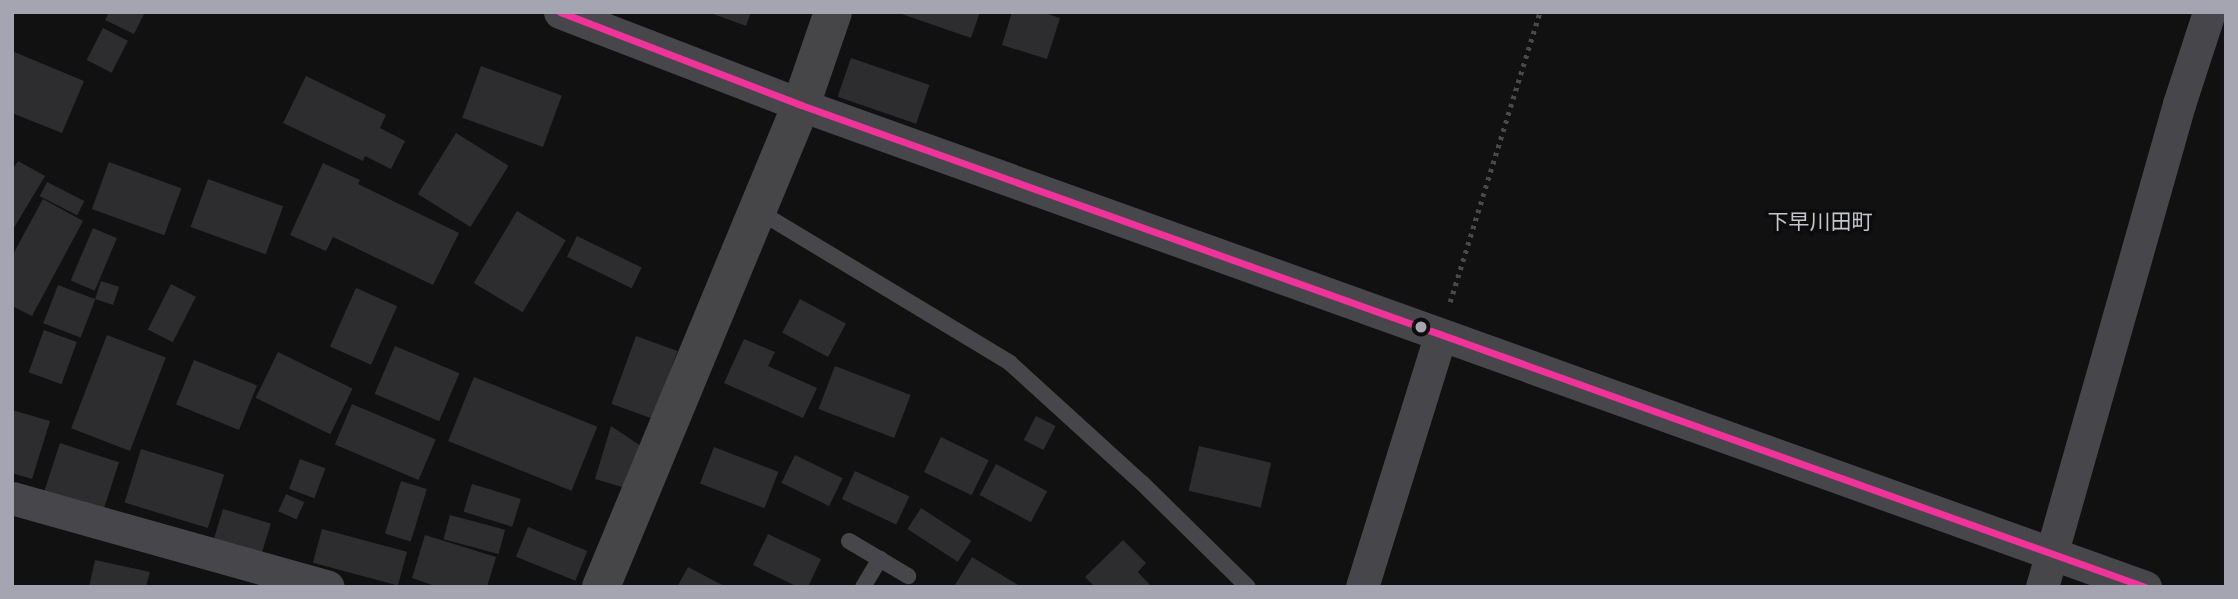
<!DOCTYPE html>
<html>
<head>
<meta charset="utf-8">
<style>
	body { margin:0 }
	#map { position:relative; width:2238px; height:599px; overflow:hidden; background:#111112; font-family:Poppins,"Noto Sans JP",sans-serif }
	div>[style] { position:absolute }
	[style*='--x'] { left:calc(var(--x)*1px); top:calc(var(--y)*1px); width:calc(var(--w)*1px); rotate:calc(var(--a)*1deg) }
	.building>* { inset:0; background:#2d2d2f; transform-origin:0 0 }
	.path>* { height:4.5px; margin-top:-2.25px; transform-origin:0; background:repeating-linear-gradient(90deg,#49494c 0 3.5px,transparent 0 8.5px) }
	.lane>* { height:16px; margin:-8px; padding:0 8px; transform-origin:8px; border-radius:8px; background:#47474b }
	.street>* { height:33px; margin:-16.5px; padding:0 16.5px; transform-origin:16.5px; border-radius:16.5px; background:#47474b }
	.secondary>* { height:38px; margin:-19px; padding:0 19px; transform-origin:19px; border-radius:19px; background:#464648 }
	.bus-1>* { height:7px; margin:-3.5px; padding:0 3.5px; transform-origin:3.5px; border-radius:3.5px; background:#ef339a }
	.dots>* { width:19px; height:19px; translate:-50% -50%; box-sizing:border-box; border:4px solid #0c0c0d; border-radius:50% }
	span { translate:-50% -50%; white-space:nowrap; text-align:center; line-height:1.15; -webkit-text-stroke:7px #0c0c0d; paint-order:stroke }
	.quarter-label { font-size:21px; color:#c4c5ce }
	.frame { position:absolute; inset:0; border:14px solid #a4a5b1; pointer-events:none }
</style>
</head>
<body>
<div id="map">
	<div class="building">
		<i style="clip-path:polygon(109px 12px,145px 12px,134px 34px,105px 20px)"></i>
		<i style="clip-path:polygon(708px 12px,751px 12px,746px 26px)"></i>
		<i style="clip-path:polygon(896px 12px,980px 12px,971px 38px)"></i>
		<i style="clip-path:polygon(1012px 12px,1042px 12px,1060px 18px,1047px 59px,1002px 45px)"></i>
		<i style="left:103px;top:28px;width:28px;height:36px;rotate:27deg"></i>
		<i style="clip-path:polygon(12px 51px,84px 81px,62px 133px,12px 113px)"></i>
		<i style="left:851px;top:58px;width:83px;height:41px;rotate:19deg"></i>
		<i style="left:481px;top:66px;width:86px;height:55px;rotate:20deg"></i>
		<i style="clip-path:polygon(306px 76px,386px 115px,380px 128px,405px 141px,391px 169px,365px 156px,363px 161px,283px 123px)"></i>
		<i style="left:456px;top:133px;width:62px;height:72px;rotate:32deg"></i>
		<i style="clip-path:polygon(18px 161px,45px 176px,12px 231px,12px 170px)"></i>
		<i style="left:109px;top:162px;width:77px;height:50px;rotate:20deg"></i>
		<i style="clip-path:polygon(323px 163px,360px 180px,358px 184px,459px 233px,433px 285px,333px 237px,326px 251px,290px 235px)"></i>
		<i style="left:208px;top:179px;width:80px;height:51px;rotate:20deg"></i>
		<i style="left:47px;top:182px;width:42px;height:16px;rotate:27deg"></i>
		<i style="clip-path:polygon(43px 199px,83px 221px,32px 316px,12px 306px,12px 256px)"></i>
		<i style="left:517px;top:211px;width:57px;height:84px;rotate:31deg"></i>
		<i style="left:93px;top:228px;width:26px;height:57px;rotate:23deg"></i>
		<i style="left:577px;top:236px;width:72px;height:23px;rotate:26deg"></i>
		<i style="left:101px;top:281px;width:19px;height:19px;rotate:18deg"></i>
		<i style="left:171px;top:284px;width:28px;height:51px;rotate:27deg"></i>
		<i style="left:58px;top:285px;width:40px;height:41px;rotate:21deg"></i>
		<i style="left:356px;top:288px;width:45px;height:64px;rotate:24deg"></i>
		<i style="left:800px;top:299px;width:52px;height:38px;rotate:28deg"></i>
		<i style="left:44px;top:330px;width:35px;height:45px;rotate:20deg"></i>
		<i style="left:107px;top:335px;width:63px;height:100px;rotate:21deg"></i>
		<i style="left:636px;top:336px;width:44px;height:72px;rotate:20deg"></i>
		<i style="clip-path:polygon(744px 339px,775px 352px,768px 366px,817px 388px,803px 418px,724px 383px)"></i>
		<i style="left:395px;top:346px;width:70px;height:52px;rotate:23deg"></i>
		<i style="left:278px;top:352px;width:83px;height:51px;rotate:26deg"></i>
		<i style="left:194px;top:360px;width:68px;height:48px;rotate:22deg"></i>
		<i style="left:835px;top:366px;width:81px;height:46px;rotate:21deg"></i>
		<i style="left:474px;top:377px;width:133px;height:69px;rotate:22deg"></i>
		<i style="left:352px;top:404px;width:91px;height:44px;rotate:23deg"></i>
		<i style="clip-path:polygon(12px 410px,50px 421px,32px 479px,12px 473px)"></i>
		<i style="left:1036px;top:416px;width:22px;height:27px;rotate:27deg"></i>
		<i style="clip-path:polygon(611px 426px,641px 446px,629px 489px,595px 479px)"></i>
		<i style="left:941px;top:437px;width:53px;height:39px;rotate:26deg"></i>
		<i style="left:60px;top:443px;width:62px;height:53px;rotate:18deg"></i>
		<i style="left:1199px;top:446px;width:74px;height:46px;rotate:13deg"></i>
		<i style="left:714px;top:447px;width:69px;height:39px;rotate:21deg"></i>
		<i style="left:141px;top:449px;width:87px;height:56px;rotate:17deg"></i>
		<i style="left:795px;top:455px;width:53px;height:31px;rotate:26deg"></i>
		<i style="left:300px;top:459px;width:27px;height:32px;rotate:20deg"></i>
		<i style="left:996px;top:464px;width:58px;height:35px;rotate:28deg"></i>
		<i style="left:855px;top:471px;width:60px;height:31px;rotate:25deg"></i>
		<i style="left:401px;top:481px;width:27px;height:55px;rotate:17deg"></i>
		<i style="left:472px;top:484px;width:51px;height:29px;rotate:17deg"></i>
		<i style="left:286px;top:494px;width:20px;height:19px;rotate:24deg"></i>
		<i style="left:921px;top:508px;width:60px;height:25px;rotate:33deg"></i>
		<i style="left:223px;top:509px;width:50px;height:31px;rotate:17deg"></i>
		<i style="left:450px;top:515px;width:57px;height:25px;rotate:15deg"></i>
		<i style="left:528px;top:527px;width:64px;height:32px;rotate:22deg"></i>
		<i style="left:322px;top:529px;width:88px;height:35px;rotate:15deg"></i>
		<i style="clip-path:polygon(768px 534px,821px 559px,808px 587px,798px 587px,753px 565px)"></i>
		<i style="clip-path:polygon(425px 535px,496px 557px,487px 587px,438px 587px,412px 578px)"></i>
		<i style="clip-path:polygon(1123px 540px,1146px 563px,1138px 572px,1152px 587px,1095px 587px,1085px 577px)"></i>
		<i style="clip-path:polygon(972px 557px,1018px 585px,1017px 587px,955px 585px)"></i>
		<i style="clip-path:polygon(95px 560px,150px 572px,146px 587px,89px 587px)"></i>
		<i style="clip-path:polygon(688px 567px,726px 587px,677px 587px)"></i>
	</div>
	<div class="path">
		<i style="--x:1450;--y:302;--w:304;--a:-72.8"></i>
	</div>
	<div class="lane">
		<i style="--x:755;--y:209;--w:298;--a:31.1"></i>
		<i style="--x:1010;--y:363;--w:178;--a:42.3"></i>
		<i style="--x:1142;--y:483;--w:148;--a:44.5"></i>
		<i style="--x:849;--y:541;--w:69;--a:30.7"></i>
		<i style="--x:863;--y:587;--w:33;--a:-59"></i>
	</div>
	<div class="street">
		<i style="--x:560;--y:12;--w:258;--a:21.1"></i>
		<i style="--x:801;--y:105;--w:1428;--a:19.73"></i>
		<i style="--x:12;--y:498;--w:328;--a:15.7"></i>
		<i style="--x:1362;--y:587;--w:263;--a:-72.7"></i>
		<i style="--x:2042;--y:587;--w:502;--a:-74.16"></i>
		<i style="--x:2179;--y:104;--w:97;--a:-71.9"></i>
	</div>
	<div class="secondary">
		<i style="--x:601;--y:587;--w:522;--a:-67.46"></i>
		<i style="--x:801;--y:105;--w:98;--a:-71"></i>
	</div>
	<div class="bus-1">
		<i style="--x:560;--y:12;--w:258;--a:21.1"></i>
		<i style="--x:801;--y:105;--w:1428;--a:19.73"></i>
	</div>
	<div class="dots">
		<i style="left:1421px;top:327px;background:#a4a5b1"></i>
	</div>
	<div class="quarter-label">
		<span style="left:1820px;top:222px">下早川田町</span>
	</div>
	<div class="frame"></div>
</div>
</body>
</html>
